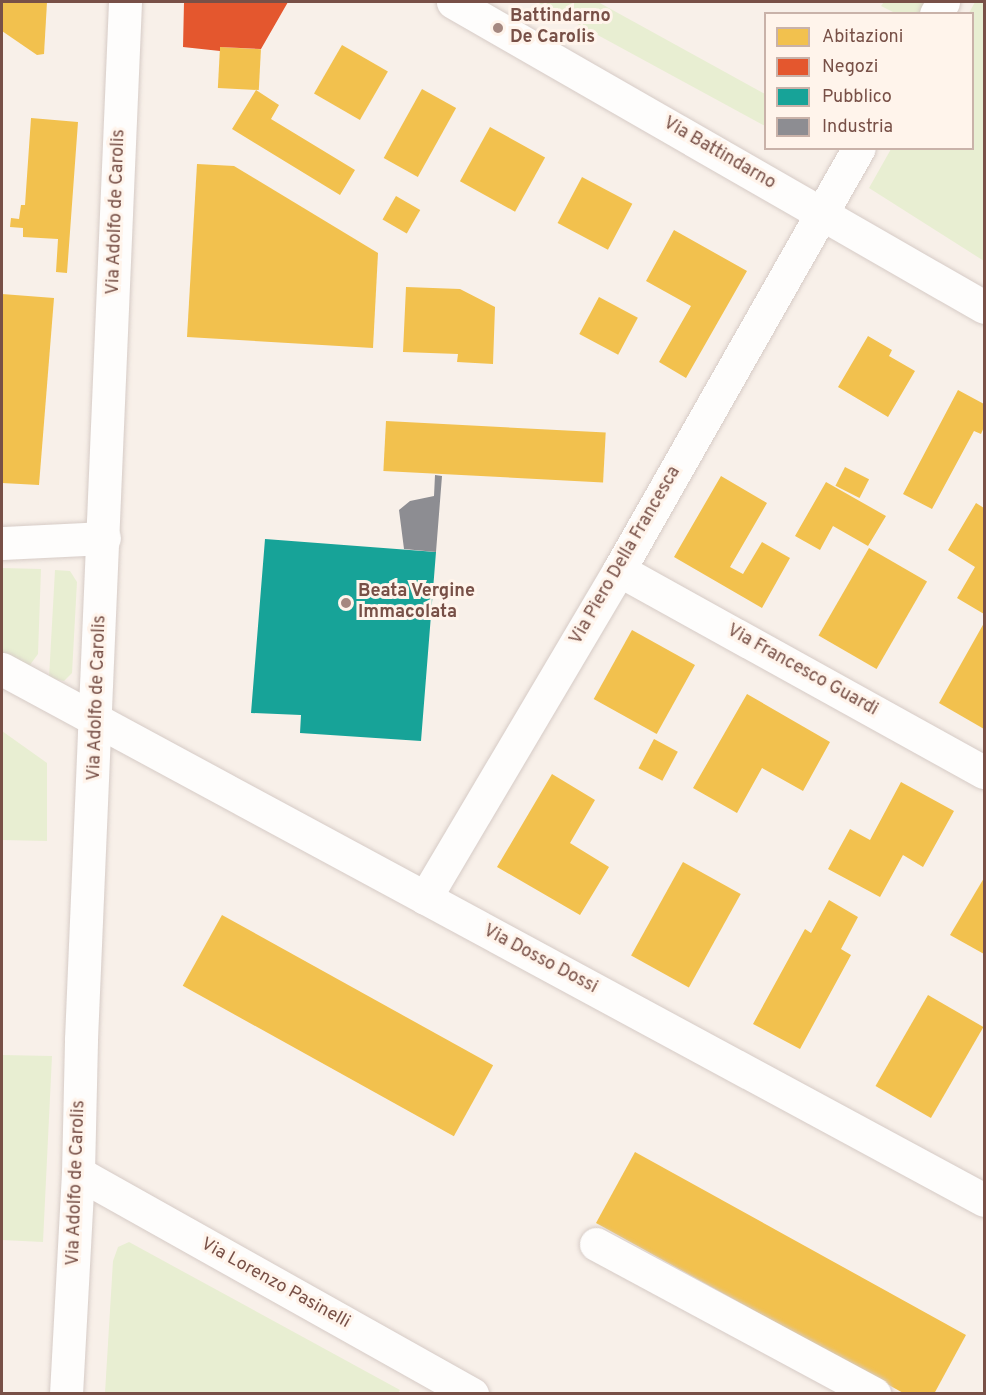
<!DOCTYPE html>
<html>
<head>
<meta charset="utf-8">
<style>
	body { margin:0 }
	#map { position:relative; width:986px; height:1395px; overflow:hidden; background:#f8f0e9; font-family:Overpass,sans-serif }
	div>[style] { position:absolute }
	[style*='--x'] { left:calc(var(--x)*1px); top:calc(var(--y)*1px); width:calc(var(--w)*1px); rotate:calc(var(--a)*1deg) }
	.green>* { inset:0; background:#e8eed2 }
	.homes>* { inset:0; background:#f2c14e; transform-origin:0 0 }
	.shops>* { inset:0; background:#e4572e }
	.public>* { inset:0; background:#17a398 }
	.industry>* { inset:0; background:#8d8d92 }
	.roads { filter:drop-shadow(0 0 2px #d6cbc6) drop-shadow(0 0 2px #d6cbc6) }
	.minor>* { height:33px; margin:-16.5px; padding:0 16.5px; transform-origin:16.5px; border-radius:16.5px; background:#fefdfc }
	.dots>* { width:16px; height:16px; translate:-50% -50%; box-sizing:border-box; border:3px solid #fff4eb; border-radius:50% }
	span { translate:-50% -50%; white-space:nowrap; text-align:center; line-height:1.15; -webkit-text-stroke:6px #fff4eb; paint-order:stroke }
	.poi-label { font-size:18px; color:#785047; font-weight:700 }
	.left { translate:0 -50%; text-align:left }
	.street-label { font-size:18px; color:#785047 }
	.frame { position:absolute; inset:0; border:3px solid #785047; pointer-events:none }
	.legend { position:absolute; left:764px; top:12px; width:210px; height:138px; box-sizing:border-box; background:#fff4eb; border:2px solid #c9b2a9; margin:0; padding:8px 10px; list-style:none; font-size:18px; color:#785047 }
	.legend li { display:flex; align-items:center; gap:12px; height:30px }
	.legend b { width:30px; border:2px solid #c9b2a9 }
</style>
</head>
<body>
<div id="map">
	<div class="green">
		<i style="clip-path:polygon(537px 2px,598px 2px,765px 94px,765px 126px)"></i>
		<i style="clip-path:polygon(884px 2px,926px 2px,919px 13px,895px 13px,881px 6px)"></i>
		<i style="clip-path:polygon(975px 2px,984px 2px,984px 261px,869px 188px,891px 149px,972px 148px,972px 14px,969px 13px)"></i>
		<i style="clip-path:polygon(2px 568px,41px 569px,38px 654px,27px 669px,2px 655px)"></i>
		<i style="clip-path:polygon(55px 570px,70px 571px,77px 582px,72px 673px,64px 681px,49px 678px)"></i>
		<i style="clip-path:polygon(2px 731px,47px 763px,47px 841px,2px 840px)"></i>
		<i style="clip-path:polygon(2px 1055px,52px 1056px,43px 1242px,2px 1240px)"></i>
		<i style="clip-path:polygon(129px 1242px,400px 1390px,398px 1393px,105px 1393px,113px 1261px,118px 1247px)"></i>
	</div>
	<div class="homes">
		<i style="clip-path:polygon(2px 2px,47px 2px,44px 54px,37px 55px,2px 31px)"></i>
		<i style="left:342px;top:45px;width:53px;height:56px;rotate:30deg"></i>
		<i style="left:220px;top:47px;width:41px;height:41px;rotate:3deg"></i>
		<i style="left:422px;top:89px;width:39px;height:79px;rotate:29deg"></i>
		<i style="clip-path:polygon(256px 90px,279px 105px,271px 119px,355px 170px,340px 195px,232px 129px)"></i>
		<i style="clip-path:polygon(31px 118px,78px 122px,67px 273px,56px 272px,58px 239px,23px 237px,23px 228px,10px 227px,11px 218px,19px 219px,21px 205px,25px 205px)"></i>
		<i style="left:490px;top:127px;width:63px;height:62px;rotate:29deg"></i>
		<i style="clip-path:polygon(197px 164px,234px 166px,378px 253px,373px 348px,187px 337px)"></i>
		<i style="left:582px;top:177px;width:57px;height:52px;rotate:28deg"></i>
		<i style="left:396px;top:196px;width:28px;height:27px;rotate:30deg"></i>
		<i style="clip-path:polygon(674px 230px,747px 271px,686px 378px,659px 362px,691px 306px,646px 281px)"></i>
		<i style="clip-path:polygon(406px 287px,460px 289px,495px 307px,493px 364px,457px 362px,458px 354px,403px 352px)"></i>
		<i style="clip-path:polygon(2px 294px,54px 298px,39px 485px,2px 483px)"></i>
		<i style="left:599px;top:297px;width:44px;height:42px;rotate:28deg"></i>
		<i style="clip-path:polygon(868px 336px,892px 350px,889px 356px,915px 371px,888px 417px,838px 387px)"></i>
		<i style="clip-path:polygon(958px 390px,984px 404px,984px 427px,981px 434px,974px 431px,932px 509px,903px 494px)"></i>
		<i style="left:386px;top:421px;width:220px;height:50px;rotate:3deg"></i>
		<i style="left:845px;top:467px;width:27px;height:21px;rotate:27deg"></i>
		<i style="clip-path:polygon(721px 476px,767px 503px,730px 567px,743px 574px,762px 542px,790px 558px,762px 608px,674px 557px)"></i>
		<i style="clip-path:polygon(826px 482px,886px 516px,868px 546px,833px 526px,820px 550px,795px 536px)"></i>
		<i style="clip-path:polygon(976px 503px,984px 508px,984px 614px,957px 598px,975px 567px,948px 550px)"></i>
		<i style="left:869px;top:548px;width:67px;height:101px;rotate:30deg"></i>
		<i style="clip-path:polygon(984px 623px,984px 729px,939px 703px)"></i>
		<i style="left:632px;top:630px;width:72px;height:79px;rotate:29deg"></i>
		<i style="clip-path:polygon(747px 694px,830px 742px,803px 791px,762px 768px,737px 813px,693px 788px)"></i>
		<i style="left:654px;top:739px;width:27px;height:33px;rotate:28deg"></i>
		<i style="clip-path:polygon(552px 774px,595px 800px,570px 843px,609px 867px,580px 915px,497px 867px)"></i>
		<i style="clip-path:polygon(901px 782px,954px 811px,923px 867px,903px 855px,880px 897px,828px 869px,850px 829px,870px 840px)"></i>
		<i style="left:683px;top:862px;width:66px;height:107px;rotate:29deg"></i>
		<i style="clip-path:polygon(984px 878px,984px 954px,950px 935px)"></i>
		<i style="clip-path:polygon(829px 900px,858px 917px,841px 949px,851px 955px,800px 1049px,753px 1024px,805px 929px,811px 933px)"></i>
		<i style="left:222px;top:915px;width:310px;height:81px;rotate:29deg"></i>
		<i style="left:928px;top:995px;width:64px;height:105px;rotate:30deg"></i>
		<i style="clip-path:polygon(635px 1152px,966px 1335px,934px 1394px,905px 1394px,596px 1223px)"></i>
	</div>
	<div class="shops">
		<i style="clip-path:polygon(184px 2px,288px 2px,261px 49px,220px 47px,220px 51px,183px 47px)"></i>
	</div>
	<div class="public">
		<i style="clip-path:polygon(265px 539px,436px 552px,421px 741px,300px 733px,301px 715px,251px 713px)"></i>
	</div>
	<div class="industry">
		<i style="clip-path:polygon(435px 475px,442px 476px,436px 552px,404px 549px,399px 510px,410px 501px,434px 496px)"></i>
	</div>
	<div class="roads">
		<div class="minor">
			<i style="--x:453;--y:2;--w:612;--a:29.87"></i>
			<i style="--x:936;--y:14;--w:14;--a:-60"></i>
			<i style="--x:2;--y:543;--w:102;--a:-2.8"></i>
			<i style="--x:619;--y:570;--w:417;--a:29"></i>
			<i style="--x:2;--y:669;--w:1116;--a:28.4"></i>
			<i style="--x:425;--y:898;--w:381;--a:-59.4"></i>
			<i style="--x:619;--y:570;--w:485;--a:-60.4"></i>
			<i style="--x:78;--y:1173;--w:452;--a:29.3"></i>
			<i style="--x:596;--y:1244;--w:316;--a:28.3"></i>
			<i style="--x:66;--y:1394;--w:221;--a:-86.9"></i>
			<i style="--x:78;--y:1173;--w:134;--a:-88.7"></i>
			<i style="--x:81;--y:1039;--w:1038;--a:-87.57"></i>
		</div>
	</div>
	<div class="dots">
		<i style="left:498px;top:28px;background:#a58880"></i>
		<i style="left:346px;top:603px;background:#a58880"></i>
	</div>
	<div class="poi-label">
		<span class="left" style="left:510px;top:28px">Battindarno<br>De Carolis</span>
		<span class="left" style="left:358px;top:603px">Beata Vergine<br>Immacolata</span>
	</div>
	<div class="street-label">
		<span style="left:719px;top:154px;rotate:30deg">Via Battindarno</span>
		<span style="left:117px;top:212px;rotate:-88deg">Via Adolfo de Carolis</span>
		<span style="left:626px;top:556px;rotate:-60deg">Via Piero Della Francesca</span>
		<span style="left:802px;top:671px;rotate:29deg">Via Francesco Guardi</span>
		<span style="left:98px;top:698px;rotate:-88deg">Via Adolfo de Carolis</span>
		<span style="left:540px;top:960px;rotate:28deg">Via Dosso Dossi</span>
		<span style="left:77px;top:1183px;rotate:-88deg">Via Adolfo de Carolis</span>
		<span style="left:275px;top:1284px;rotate:29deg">Via Lorenzo Pasinelli</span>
	</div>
	<div class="frame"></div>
	<ul class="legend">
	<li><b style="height:16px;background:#f2c14e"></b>Abitazioni</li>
	<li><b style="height:16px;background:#e4572e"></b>Negozi</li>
	<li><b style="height:16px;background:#17a398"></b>Pubblico</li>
	<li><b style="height:16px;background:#8d8d92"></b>Industria</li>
	</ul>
</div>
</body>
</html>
